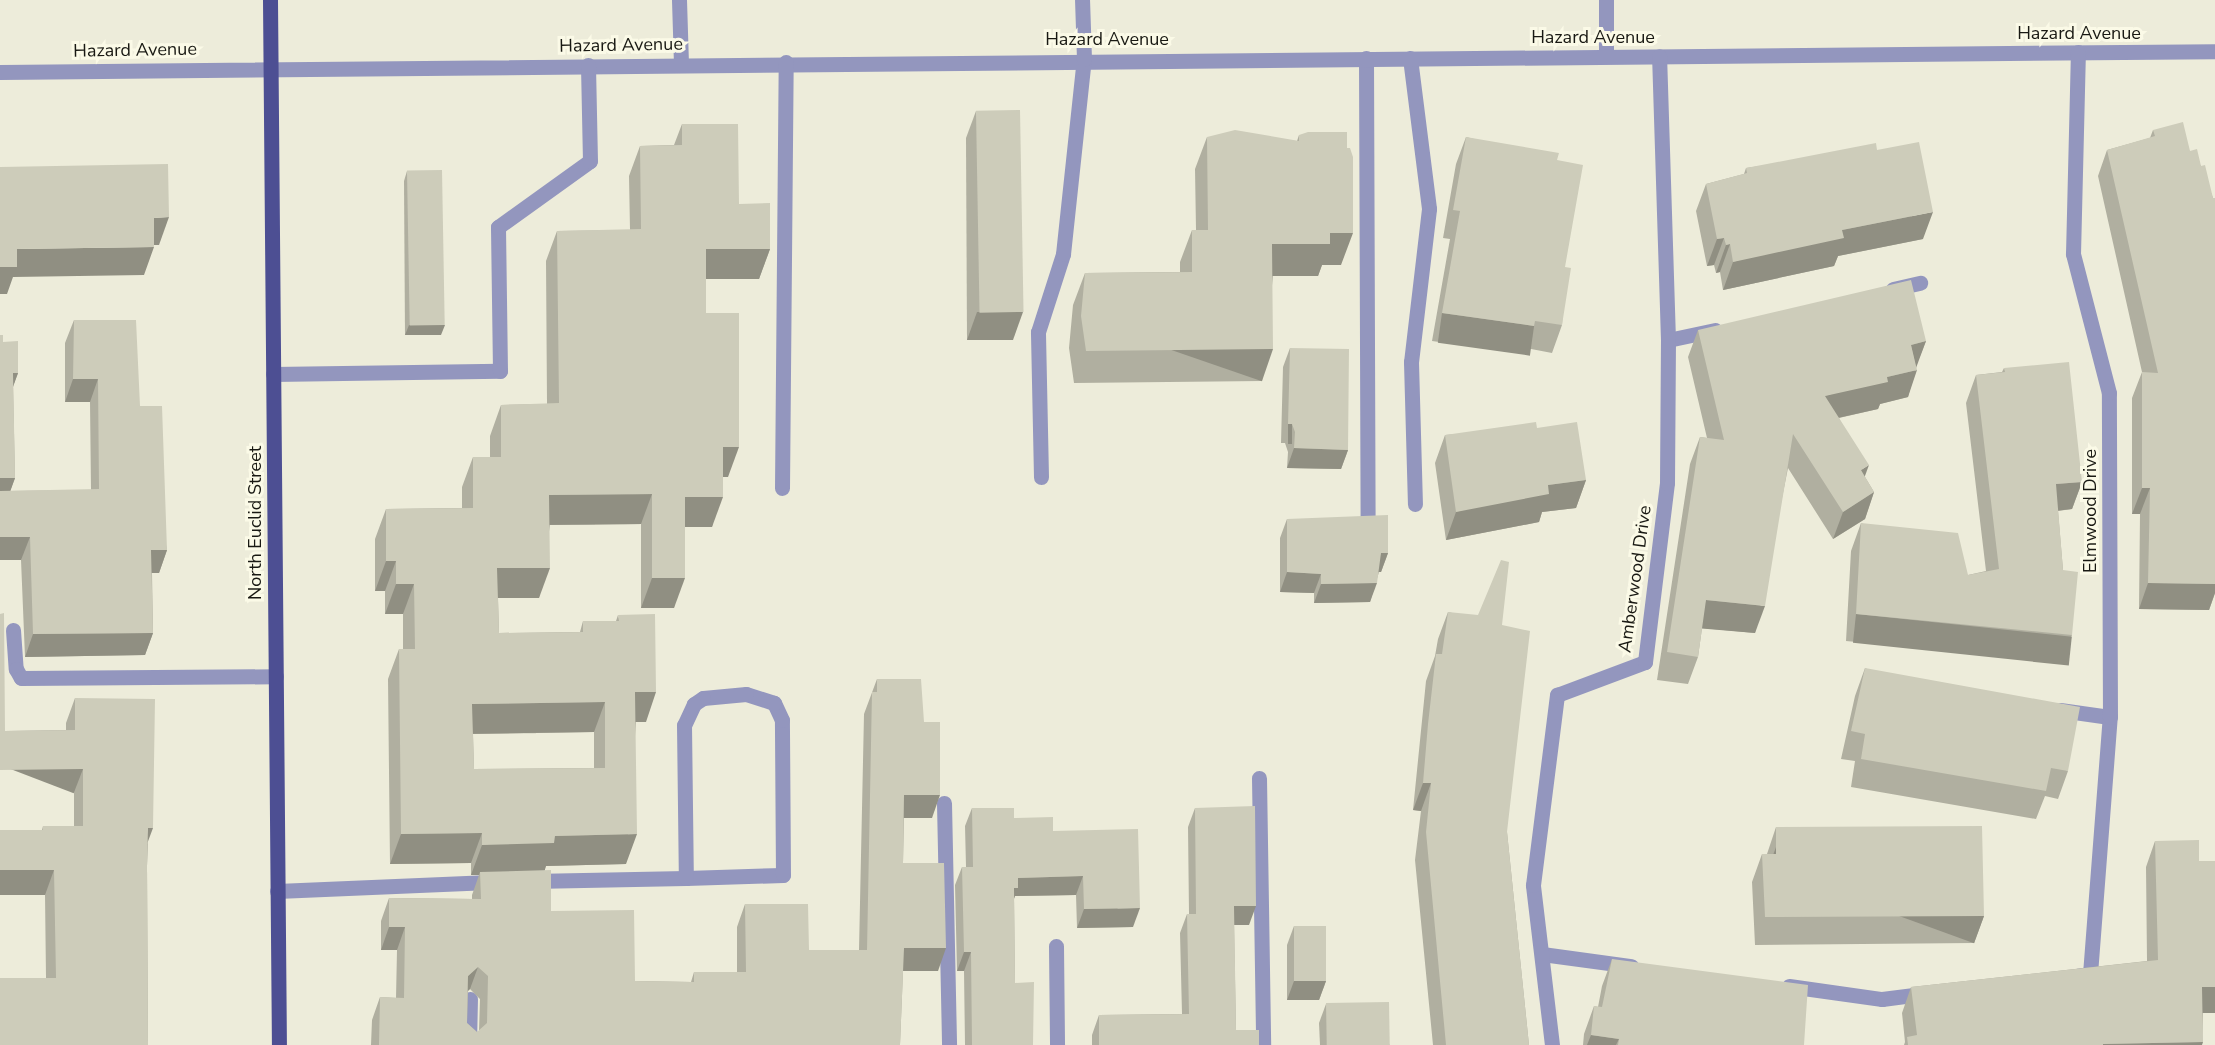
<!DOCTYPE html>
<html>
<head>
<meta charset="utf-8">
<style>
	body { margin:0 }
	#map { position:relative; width:2215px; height:1045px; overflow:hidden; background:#edecda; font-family:"Nunito Sans",sans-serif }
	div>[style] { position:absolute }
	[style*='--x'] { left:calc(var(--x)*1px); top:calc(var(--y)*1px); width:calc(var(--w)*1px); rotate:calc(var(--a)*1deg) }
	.minor>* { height:15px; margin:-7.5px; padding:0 7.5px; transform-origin:7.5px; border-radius:7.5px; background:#9396be }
	.major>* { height:15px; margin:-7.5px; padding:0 7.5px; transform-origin:7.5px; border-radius:7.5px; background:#4d4f93 }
	.wall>* { inset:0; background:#b0afa0 }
	.shaded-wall>* { inset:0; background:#908f82; transform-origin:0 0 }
	.building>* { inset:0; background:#cdccba; transform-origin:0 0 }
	span { translate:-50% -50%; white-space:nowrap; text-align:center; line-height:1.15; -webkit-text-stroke:6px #fbfae7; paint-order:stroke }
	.street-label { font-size:18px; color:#191913 }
</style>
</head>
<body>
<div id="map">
	<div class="minor">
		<i style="--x:679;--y:0;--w:63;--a:88.2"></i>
		<i style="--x:1606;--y:0;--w:56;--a:90"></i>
		<i style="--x:1366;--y:58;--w:467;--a:89.8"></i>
		<i style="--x:1410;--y:58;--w:152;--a:82.8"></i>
		<i style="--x:1429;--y:209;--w:154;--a:96.7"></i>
		<i style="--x:1411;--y:362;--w:142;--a:88.4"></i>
		<i style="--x:0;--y:72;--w:2215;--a:-0.54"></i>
		<i style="--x:1893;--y:289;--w:28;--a:-13"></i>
		<i style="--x:1668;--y:340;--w:48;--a:-12"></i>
		<i style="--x:273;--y:374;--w:227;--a:-0.8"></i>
		<i style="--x:500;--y:371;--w:144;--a:-90.8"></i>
		<i style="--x:498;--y:227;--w:113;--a:-35.7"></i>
		<i style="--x:590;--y:161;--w:96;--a:-91.2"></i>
		<i style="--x:1041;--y:477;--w:145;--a:-91.2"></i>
		<i style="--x:1038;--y:332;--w:82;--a:-72.2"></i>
		<i style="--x:1063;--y:254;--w:196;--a:-83.9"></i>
		<i style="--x:1084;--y:59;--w:59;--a:-91.9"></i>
		<i style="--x:782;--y:488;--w:426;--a:-89.5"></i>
		<i style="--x:13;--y:630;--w:39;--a:86"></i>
		<i style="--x:16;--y:669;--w:10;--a:61"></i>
		<i style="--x:21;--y:678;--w:255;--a:-0.4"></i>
		<i style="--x:2060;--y:710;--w:50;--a:8"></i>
		<i style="--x:1259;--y:778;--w:267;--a:89.1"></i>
		<i style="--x:944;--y:803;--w:242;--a:88.8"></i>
		<i style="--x:532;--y:881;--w:154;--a:-1.1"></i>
		<i style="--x:686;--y:878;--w:97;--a:-1.8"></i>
		<i style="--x:783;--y:875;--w:155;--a:-90.4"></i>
		<i style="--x:782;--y:720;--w:19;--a:-115"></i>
		<i style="--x:774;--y:703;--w:29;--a:-162"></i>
		<i style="--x:746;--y:694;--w:43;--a:174.7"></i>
		<i style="--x:703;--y:698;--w:11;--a:146"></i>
		<i style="--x:694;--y:704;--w:23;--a:115"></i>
		<i style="--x:684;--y:725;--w:153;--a:89.3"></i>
		<i style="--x:277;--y:891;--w:219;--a:-2.4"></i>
		<i style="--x:1056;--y:946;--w:99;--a:89.4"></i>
		<i style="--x:1542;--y:954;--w:90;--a:7.7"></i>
		<i style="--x:2077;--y:976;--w:13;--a:-9"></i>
		<i style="--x:2090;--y:974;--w:258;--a:-85.6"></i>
		<i style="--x:2110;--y:717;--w:324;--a:-90.2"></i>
		<i style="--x:2109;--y:393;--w:144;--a:-104.5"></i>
		<i style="--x:2073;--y:254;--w:202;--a:-88.6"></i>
		<i style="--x:1789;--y:986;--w:94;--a:8"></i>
		<i style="--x:1882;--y:999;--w:46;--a:-7.4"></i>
		<i style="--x:469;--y:1045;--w:46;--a:-88.8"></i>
		<i style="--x:1552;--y:1045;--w:161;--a:-96.8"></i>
		<i style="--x:1533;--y:885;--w:192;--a:-82.8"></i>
		<i style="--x:1557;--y:695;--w:94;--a:-20.6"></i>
		<i style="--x:1645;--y:662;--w:180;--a:-83"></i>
		<i style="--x:1667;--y:483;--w:143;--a:-89.6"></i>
		<i style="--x:1668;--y:340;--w:284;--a:-91.8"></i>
	</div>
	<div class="major">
		<i style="--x:270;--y:0;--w:1045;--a:89.51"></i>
	</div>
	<div class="wall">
		<i style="clip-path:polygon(976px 111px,1013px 340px,967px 340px,966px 138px)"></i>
		<i style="clip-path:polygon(evenodd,682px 124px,770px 249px,759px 279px,706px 279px,706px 313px,728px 477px,723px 477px,712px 527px,685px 527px,674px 608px,641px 608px,641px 524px,550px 525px,539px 598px,498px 598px,499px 633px,580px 632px,583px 621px,616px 621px,618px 615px,646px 722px,636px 722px,626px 864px,546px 866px,544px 870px,551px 911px,635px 981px,691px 982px,694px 972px,737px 972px,737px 927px,745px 904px,809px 950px,859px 950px,864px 714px,877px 679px,932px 818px,904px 818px,903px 863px,938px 971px,903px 971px,900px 1045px,371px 1045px,372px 1020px,380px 997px,396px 998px,397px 950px,381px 950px,381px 921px,389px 898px,472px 899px,472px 895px,479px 875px,471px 875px,471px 863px,390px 864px,388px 679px,399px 649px,403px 649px,403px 614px,385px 614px,385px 591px,375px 591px,375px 539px,386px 509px,462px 508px,462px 487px,473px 457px,490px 457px,490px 436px,501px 405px,547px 404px,546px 261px,557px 231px,630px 230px,629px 176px,640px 146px,674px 145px,682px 124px,594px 732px,594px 768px,474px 769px,473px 734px,594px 732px,682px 124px,470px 989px,480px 999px,479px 1031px,477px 1032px,467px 1023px,468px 991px,470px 989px)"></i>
		<i style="clip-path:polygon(2153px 130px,2190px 151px,2201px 166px,2213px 198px,2215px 198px,2215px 593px,2209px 610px,2139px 609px,2140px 514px,2132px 514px,2132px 398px,2142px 372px,2098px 176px,2107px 150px,2150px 138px)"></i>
		<i style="clip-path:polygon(1299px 135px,1341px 265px,1322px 265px,1318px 276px,1273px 276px,1262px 381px,1074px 383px,1069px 348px,1073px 305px,1085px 273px,1180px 272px,1180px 262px,1192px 230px,1196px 230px,1195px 169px,1207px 137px,1297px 141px)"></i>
		<i style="clip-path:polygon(1466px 137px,1557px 160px,1565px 267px,1562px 325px,1552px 353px,1526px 348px,1524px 354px,1432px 341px,1450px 239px,1443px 238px,1456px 164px)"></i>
		<i style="clip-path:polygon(1877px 150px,1923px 239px,1838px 256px,1834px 266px,1723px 290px,1720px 272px,1716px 273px,1714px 265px,1707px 266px,1696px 211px,1706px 184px,1744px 174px,1746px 168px)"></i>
		<i style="clip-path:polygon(407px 171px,441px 335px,405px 335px,404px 181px)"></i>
		<i style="clip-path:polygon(74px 320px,140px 406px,167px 550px,159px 573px,152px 573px,153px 633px,145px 655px,25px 657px,21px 560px,0 560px,3px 342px,18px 373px,13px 386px,15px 478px,10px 491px,91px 490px,90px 402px,65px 402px,65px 343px)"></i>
		<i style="clip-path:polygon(1698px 330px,1926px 341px,1916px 366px,1908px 397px,1880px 404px,1878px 409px,1839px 418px,1865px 477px,1874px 492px,1865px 519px,1833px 539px,1788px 468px,1755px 633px,1702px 628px,1698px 657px,1688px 684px,1657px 680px,1690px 464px,1700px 437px,1707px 438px,1688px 357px)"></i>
		<i style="clip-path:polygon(1290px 348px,1348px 450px,1341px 469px,1287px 468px,1288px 452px,1285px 443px,1281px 443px,1283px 367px)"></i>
		<i style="clip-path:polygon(2004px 368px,2082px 482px,2072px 509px,2058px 511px,2063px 570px,2072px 635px,2062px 662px,1846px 641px,1851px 551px,1861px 523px,1968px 575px,1986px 571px,1966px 403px,1976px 375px,2002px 372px)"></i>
		<i style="clip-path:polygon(1537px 428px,1586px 480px,1576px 508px,1542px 512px,1539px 522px,1446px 540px,1435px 463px,1445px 435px)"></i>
		<i style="clip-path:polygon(1287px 519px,1388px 553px,1381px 572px,1379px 572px,1370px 602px,1314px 603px,1314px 593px,1280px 592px,1280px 538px)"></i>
		<i style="clip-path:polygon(1448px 612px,1502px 625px,1507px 832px,1529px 1045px,1433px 1045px,1415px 860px,1421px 811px,1413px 810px,1426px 681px,1435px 656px,1438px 639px)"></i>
		<i style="clip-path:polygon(1865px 668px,2068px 771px,2058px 799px,2045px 796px,2036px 819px,1851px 787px,1855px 761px,1841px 759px,1855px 696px)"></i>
		<i style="clip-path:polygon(75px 698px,148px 844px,147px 866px,148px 1045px,46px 978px,45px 895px,0 895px,42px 830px,43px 826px,74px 826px,74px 793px,5px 731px,66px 730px,66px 723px)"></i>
		<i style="clip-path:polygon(972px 808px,1014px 818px,1053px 831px,1133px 927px,1077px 928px,1076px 895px,1015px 896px,1014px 899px,1015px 983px,1033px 1045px,965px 1045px,964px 971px,957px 971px,955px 885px,962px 867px,966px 867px,965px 826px)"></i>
		<i style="clip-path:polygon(1195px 808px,1249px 925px,1234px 925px,1236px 1030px,1259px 1045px,1092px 1045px,1092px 1035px,1099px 1015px,1182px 1014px,1180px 933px,1187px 914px,1189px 914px,1188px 827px)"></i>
		<i style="clip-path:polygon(1776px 827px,1984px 916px,1974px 943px,1755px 945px,1752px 882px,1762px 854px,1767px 854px)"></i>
		<i style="clip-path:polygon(2155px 841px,2199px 861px,2215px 1013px,2203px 1013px,2202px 1045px,1904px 1045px,1905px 1042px,1902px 1013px,1911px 987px,2147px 961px,2146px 867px)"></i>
		<i style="clip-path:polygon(1294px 926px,1326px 981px,1319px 1000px,1287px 1000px,1287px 945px)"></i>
		<i style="clip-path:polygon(1612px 959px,1804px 1045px,1583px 1045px,1584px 1034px,1594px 1006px,1598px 1007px,1602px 986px)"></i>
		<i style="clip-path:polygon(1326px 1004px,1390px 1045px,1320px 1045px,1319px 1023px)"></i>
	</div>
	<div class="shaded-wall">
		<i style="clip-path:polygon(1933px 212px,1923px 239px,1838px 256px,1834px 266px,1723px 290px,1733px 262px,1842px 230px)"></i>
		<i style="clip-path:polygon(169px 217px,159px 245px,144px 245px,154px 218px)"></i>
		<i style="clip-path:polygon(1330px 233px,1353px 233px,1341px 265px,1322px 265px,1318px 276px,1261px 276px,1272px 244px)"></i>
		<i style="clip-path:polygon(1724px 238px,1714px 265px,1707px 266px,1717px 239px)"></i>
		<i style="clip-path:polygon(1730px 244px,1720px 272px,1716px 273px,1726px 245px)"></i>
		<i style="clip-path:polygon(154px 247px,144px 275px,13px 277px,7px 294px,0 294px,0 267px,17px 249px)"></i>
		<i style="clip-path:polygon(706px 249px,770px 249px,759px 279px,695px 279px)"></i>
		<i style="clip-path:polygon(977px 312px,1023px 312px,1013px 340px,967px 340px)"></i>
		<i style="left:1442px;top:313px;width:93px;height:30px;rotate:8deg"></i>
		<i style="clip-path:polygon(409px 325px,445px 325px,441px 335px,405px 335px)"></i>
		<i style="clip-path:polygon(1926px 341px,1916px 368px,1911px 345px)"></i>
		<i style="left:1273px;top:349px;width:34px;height:187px;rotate:109deg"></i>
		<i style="clip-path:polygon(1917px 370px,1908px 397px,1880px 404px,1878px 409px,1815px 423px,1825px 396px,1887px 377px)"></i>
		<i style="clip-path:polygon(13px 373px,18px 373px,8px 401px)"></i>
		<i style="clip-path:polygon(73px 379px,98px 379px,90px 402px,65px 402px)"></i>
		<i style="left:1288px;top:424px;width:4px;height:20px"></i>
		<i style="clip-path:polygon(723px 447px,739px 447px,728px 477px,712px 477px)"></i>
		<i style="clip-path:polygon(1294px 448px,1348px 450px,1341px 469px,1287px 468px)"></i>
		<i style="clip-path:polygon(1869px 465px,1859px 492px,1861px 470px)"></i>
		<i style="clip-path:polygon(0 478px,15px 478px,5px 506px,0 506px)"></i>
		<i style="clip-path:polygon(1586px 480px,1576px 508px,1542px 512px,1539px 522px,1446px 540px,1456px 512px,1548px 485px)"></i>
		<i style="clip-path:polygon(2082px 482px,2072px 509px,2046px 512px,2056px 484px)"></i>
		<i style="clip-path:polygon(2142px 488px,2150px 488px,2140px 514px,2132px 514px)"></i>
		<i style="clip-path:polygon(1874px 492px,1865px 519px,1833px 539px,1843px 512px)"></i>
		<i style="clip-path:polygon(652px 494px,641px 524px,538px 525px,549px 495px)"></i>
		<i style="clip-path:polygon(685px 497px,723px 497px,712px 527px,674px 527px)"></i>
		<i style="clip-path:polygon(0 537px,30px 537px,21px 560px,0 560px)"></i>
		<i style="clip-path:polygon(151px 550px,167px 550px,159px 573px,143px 573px)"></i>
		<i style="clip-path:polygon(1381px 553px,1388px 553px,1381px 572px,1374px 572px)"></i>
		<i style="clip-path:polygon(386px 561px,396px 561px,385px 591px,375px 591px)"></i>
		<i style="clip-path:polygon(497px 568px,550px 568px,539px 598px,486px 598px)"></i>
		<i style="clip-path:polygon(1287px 572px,1321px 574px,1314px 593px,1280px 592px)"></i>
		<i style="clip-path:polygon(652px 578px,685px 578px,674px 608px,641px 608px)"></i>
		<i style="clip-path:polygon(1377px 583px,1370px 602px,1314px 603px,1321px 584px)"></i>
		<i style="clip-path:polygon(2148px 583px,2215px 584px,2215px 593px,2209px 610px,2139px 609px)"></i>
		<i style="clip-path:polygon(396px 584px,414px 584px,403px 614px,385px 614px)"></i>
		<i style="clip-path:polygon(1706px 600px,1765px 606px,1755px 633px,1696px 628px)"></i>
		<i style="left:1856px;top:614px;width:217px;height:29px;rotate:6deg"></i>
		<i style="clip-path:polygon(153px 633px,145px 655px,25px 657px,33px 634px)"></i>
		<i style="clip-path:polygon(635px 692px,656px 692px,646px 722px,624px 722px)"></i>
		<i style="clip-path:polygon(605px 702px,594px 732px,461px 734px,472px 704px)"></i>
		<i style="left:83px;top:769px;width:26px;height:83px;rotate:111deg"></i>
		<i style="clip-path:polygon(1423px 783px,1431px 783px,1421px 811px,1413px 810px)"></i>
		<i style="clip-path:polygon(904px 795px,940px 795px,932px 818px,896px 818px)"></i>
		<i style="clip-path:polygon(148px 828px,153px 828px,144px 852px)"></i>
		<i style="clip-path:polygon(482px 833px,471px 863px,390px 864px,401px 834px)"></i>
		<i style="clip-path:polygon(637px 834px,626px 864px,546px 866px,544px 873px,480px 872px,479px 875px,471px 875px,482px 845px,555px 836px)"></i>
		<i style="clip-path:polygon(0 870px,54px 870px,45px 895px,0 895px)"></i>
		<i style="clip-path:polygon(1083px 876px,1076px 895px,1015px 896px,1011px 906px,1007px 906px,1018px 878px)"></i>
		<i style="clip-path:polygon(1234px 906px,1256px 906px,1249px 925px,1227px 925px)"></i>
		<i style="clip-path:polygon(1140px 908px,1133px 927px,1077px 928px,1084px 909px)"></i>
		<i style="left:1984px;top:916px;width:29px;height:219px;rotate:110deg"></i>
		<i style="clip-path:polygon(389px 927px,405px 927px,397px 950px,381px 950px)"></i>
		<i style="clip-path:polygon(904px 948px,946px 948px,938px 971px,896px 971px)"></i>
		<i style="clip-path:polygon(964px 952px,971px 952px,964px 971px,957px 971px)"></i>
		<i style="clip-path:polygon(478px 967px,470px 989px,460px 998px,468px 976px)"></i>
		<i style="clip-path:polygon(1294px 981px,1326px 981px,1319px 1000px,1287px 1000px)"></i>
		<i style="clip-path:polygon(2202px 987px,2215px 987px,2215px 1013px,2192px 1013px)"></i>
		<i style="clip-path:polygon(1591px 1035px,1619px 1039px,1616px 1045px,1587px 1045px)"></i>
		<i style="clip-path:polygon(2203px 1042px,2202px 1045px,2102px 1045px,2103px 1044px)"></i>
	</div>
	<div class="building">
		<i style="left:1020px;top:110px;width:202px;height:44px;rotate:89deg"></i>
		<i style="clip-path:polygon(2183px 122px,2190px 151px,2197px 149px,2201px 166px,2205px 165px,2213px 198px,2215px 198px,2215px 584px,2148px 583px,2150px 488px,2142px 488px,2142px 372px,2158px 373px,2107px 150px,2155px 136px,2153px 130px)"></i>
		<i style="clip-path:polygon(evenodd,682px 124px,738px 124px,739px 204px,770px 203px,770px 249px,706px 249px,706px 313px,739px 313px,739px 447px,723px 447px,723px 497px,685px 497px,685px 578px,652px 578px,652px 494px,549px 495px,550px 568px,497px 568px,499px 633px,583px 632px,583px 621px,619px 621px,618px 615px,655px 614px,656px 692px,635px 692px,637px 834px,555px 836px,554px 843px,482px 845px,482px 833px,401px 834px,399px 649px,415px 649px,414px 584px,396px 584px,396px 561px,386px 561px,386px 509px,473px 508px,473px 457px,501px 457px,501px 405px,559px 403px,557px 231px,641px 229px,640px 146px,682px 145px,682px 124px,605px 702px,605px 768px,474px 769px,472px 704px,605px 702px)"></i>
		<i style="clip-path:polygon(1235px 130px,1299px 141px,1299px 135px,1308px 132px,1347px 132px,1347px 148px,1350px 148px,1353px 157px,1353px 233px,1330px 233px,1330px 244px,1272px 244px,1273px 349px,1086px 351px,1081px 316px,1085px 273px,1192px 272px,1192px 230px,1208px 230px,1207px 137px)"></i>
		<i style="clip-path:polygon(1466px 137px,1559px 153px,1557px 160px,1583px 165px,1565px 267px,1571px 268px,1562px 325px,1535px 321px,1534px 326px,1442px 313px,1460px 211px,1453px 210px)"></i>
		<i style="clip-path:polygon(1919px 142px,1933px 212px,1842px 230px,1844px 238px,1733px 262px,1730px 244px,1726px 245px,1724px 238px,1717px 239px,1706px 184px,1747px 173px,1746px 168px,1814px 155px,1876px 143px,1877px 150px)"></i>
		<i style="clip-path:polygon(168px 164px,169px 217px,154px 218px,154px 247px,17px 249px,17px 267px,0 267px,0 167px)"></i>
		<i style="left:442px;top:170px;width:155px;height:35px;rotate:89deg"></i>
		<i style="clip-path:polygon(1911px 280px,1926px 341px,1911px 345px,1917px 370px,1887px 377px,1888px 382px,1825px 396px,1869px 465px,1861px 470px,1874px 492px,1843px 512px,1793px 434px,1765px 606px,1706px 600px,1698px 657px,1667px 652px,1700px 437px,1724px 440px,1698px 330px)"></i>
		<i style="clip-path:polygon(74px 320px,136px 320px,140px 406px,162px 406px,167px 550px,151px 550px,153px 633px,33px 634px,30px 537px,0 537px,0 491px,99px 489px,98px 379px,73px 379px)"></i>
		<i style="clip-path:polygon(0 335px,3px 335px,3px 342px,18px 341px,18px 373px,13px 373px,15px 478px,0 478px)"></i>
		<i style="clip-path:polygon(1290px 348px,1349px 349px,1348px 450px,1294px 448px,1295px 432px,1292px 424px,1288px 424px)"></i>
		<i style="clip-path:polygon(2069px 362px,2082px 482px,2056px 484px,2063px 570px,2078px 572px,2072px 635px,1856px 614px,1861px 523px,1958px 533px,1968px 575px,1999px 569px,1976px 375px,2005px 372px,2004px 368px)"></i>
		<i style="clip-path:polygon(1536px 422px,1537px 428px,1577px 422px,1586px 480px,1548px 485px,1549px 494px,1456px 512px,1445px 435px)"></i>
		<i style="clip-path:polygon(1388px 515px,1388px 553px,1381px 553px,1377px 583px,1321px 584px,1321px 574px,1287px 572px,1287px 519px)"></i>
		<i style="clip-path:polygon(1501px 560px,1509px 562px,1502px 625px,1530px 631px,1507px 832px,1529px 1045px,1446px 1045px,1426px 832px,1431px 783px,1423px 783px,1428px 724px,1436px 654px,1442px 654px,1448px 612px,1478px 615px)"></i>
		<i style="clip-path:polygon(4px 613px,5px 731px,75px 730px,75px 698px,155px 699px,153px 828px,148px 828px,147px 866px,148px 1045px,0 1045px,0 978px,56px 978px,54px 870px,0 870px,0 830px,43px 830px,43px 826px,83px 826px,83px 769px,0 770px,0 614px)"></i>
		<i style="clip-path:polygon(1865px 668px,2080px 707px,2068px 771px,2051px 768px,2046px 791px,1861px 759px,1865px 734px,1851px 731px)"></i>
		<i style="clip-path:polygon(evenodd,877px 679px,921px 679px,924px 722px,940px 722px,940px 795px,904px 795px,903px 863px,944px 863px,946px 948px,904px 948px,900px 1045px,379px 1045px,380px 997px,404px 998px,405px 927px,389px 927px,389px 898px,481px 899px,480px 872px,551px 870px,551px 911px,634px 910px,635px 981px,694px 982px,694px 972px,746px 972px,745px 904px,808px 904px,809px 950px,867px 950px,872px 692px,877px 692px,877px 679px,478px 967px,488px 976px,487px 1023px,477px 1032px,467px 1023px,468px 976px,478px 967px)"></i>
		<i style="clip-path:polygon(1255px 806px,1256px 906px,1234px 906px,1236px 1030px,1259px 1030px,1259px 1045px,1099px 1045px,1099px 1015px,1189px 1014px,1187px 914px,1196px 914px,1195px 808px)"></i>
		<i style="clip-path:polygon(972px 808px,1014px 808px,1014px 818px,1053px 817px,1053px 831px,1138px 829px,1140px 908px,1084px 909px,1083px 876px,1018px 878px,1018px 888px,1014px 888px,1015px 983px,1034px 982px,1033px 1045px,972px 1045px,971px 952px,964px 952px,962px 867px,973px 867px)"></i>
		<i style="clip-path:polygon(1982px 826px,1984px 916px,1765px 917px,1762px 854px,1776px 854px,1776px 827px)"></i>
		<i style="clip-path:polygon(2199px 840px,2199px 861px,2215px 861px,2215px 987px,2202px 987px,2203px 1042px,2103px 1044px,2103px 1045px,1908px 1045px,1907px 1037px,1917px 1035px,1911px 987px,2158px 960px,2155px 841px)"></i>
		<i style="left:1294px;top:926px;width:32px;height:55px"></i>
		<i style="clip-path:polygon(1612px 959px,1808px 985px,1804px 1045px,1618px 1045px,1619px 1039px,1591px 1035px,1594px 1006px,1602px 1007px)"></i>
		<i style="left:1389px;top:1002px;width:43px;height:63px;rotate:89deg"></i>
	</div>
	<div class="street-label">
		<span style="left:2079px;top:33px">Hazard Avenue</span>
		<span style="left:1593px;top:37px">Hazard Avenue</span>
		<span style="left:1107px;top:39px">Hazard Avenue</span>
		<span style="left:621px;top:45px;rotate:-1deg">Hazard Avenue</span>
		<span style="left:135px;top:50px;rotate:-1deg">Hazard Avenue</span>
		<span style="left:2090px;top:511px;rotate:-90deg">Elmwood Drive</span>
		<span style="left:255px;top:523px;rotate:-90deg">North Euclid Street</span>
		<span style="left:1635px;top:579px;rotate:-82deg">Amberwood Drive</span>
	</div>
</div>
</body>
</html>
